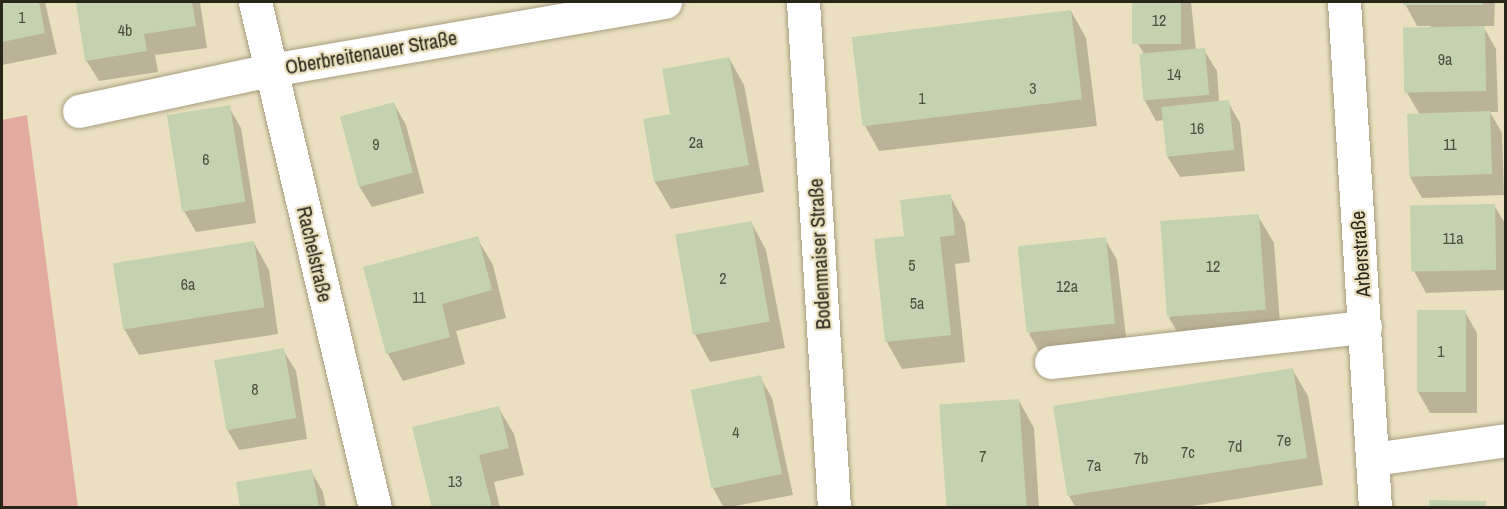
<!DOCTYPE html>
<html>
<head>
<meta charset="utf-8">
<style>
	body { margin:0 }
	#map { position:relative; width:1507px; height:509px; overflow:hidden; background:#eae0c0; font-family:"Archivo Narrow",sans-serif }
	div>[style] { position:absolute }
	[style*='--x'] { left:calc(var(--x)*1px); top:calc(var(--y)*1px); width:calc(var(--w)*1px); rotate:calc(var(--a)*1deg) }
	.green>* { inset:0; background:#e2aaa0 }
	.shadow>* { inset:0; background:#0003 }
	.building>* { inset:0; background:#c5d2b2; transform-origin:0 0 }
	.roads { filter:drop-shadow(0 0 2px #a69d7e) drop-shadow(0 0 2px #a69d7e) }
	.minor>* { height:33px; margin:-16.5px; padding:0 16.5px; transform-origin:16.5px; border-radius:16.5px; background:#fff }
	span { translate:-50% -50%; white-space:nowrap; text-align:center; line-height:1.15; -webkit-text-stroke:4.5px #eae0c0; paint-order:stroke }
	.number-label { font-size:16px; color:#4f503f }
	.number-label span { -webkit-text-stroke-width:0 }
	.street-label { font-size:20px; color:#282519 }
	.frame { position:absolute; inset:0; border:3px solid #282519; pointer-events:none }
</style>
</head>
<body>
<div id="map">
	<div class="green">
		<i style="clip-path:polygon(27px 115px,78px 507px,2px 507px,2px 120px)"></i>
	</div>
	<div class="shadow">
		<i style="clip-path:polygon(2px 2px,45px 2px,57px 54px,2px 65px)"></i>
		<i style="clip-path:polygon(77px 2px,200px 2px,207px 48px,155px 55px,158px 72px,99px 81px,86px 60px)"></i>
		<i style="clip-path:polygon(1133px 2px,1191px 2px,1196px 50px,1204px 50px,1217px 71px,1219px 102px,1228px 102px,1240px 123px,1245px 171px,1180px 177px,1167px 156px,1164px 120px,1156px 121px,1144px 99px,1144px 54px,1138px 44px)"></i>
		<i style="clip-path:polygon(1404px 2px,1495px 2px,1494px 26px,1483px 26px,1496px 49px,1498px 112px,1490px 112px,1502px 133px,1504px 195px,1422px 198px,1410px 177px,1420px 115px,1406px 91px,1431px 26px,1417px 26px)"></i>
		<i style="clip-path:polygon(1071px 11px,1086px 38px,1097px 126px,879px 151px,864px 124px)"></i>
		<i style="clip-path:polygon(729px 58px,744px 85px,764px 192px,671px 209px,655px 182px,672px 115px)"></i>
		<i style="clip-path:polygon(394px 104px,406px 125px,424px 193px,372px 207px,359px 186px,342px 117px)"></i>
		<i style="clip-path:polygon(229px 107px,241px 128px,256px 223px,196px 232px,184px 211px)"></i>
		<i style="clip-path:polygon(950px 196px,965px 223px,970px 262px,955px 264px,965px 362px,902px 369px,887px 342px,906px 237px)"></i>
		<i style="clip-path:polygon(1494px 205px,1506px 225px,1506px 290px,1426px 293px,1414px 271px)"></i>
		<i style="clip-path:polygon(1258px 216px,1274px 243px,1281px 337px,1185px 345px,1169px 318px)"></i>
		<i style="clip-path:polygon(751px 222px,766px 250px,785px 348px,710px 362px,695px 334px)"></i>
		<i style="clip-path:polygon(477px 238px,493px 265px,506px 318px,456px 331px,465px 364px,403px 381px,388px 354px,365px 268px)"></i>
		<i style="clip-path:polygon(1105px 239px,1117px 260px,1127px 345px,1041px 355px,1029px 334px)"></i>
		<i style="clip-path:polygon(254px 243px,269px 270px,278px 334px,139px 355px,123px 327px)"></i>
		<i style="clip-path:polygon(1465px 312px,1477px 333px,1477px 413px,1430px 413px,1418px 392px)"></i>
		<i style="clip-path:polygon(283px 350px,296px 371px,307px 439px,239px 450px,227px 429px,216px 362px)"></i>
		<i style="clip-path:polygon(1292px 369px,1308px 396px,1323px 485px,1180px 508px,1076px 508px,1069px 496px)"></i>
		<i style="clip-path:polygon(760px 377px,772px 398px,793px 495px,724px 508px,713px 488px,692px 391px)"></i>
		<i style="clip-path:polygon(1019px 401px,1034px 428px,1039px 508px,947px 508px)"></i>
		<i style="clip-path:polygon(498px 407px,514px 434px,524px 475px,494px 482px,500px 508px,433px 508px)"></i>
		<i style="clip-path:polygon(311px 471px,323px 492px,326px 508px,242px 508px)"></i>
	</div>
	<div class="building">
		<i style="clip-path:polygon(2px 2px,39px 2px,45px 33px,2px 42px)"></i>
		<i style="clip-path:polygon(76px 2px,192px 2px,196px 26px,144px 34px,147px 51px,85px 61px)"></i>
		<i style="left:1132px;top:2px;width:49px;height:42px"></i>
		<i style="left:1403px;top:2px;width:80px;height:3px"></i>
		<i style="left:1071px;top:10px;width:90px;height:221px;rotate:83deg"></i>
		<i style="left:1485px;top:26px;width:65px;height:82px;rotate:89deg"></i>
		<i style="left:1205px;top:48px;width:47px;height:66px;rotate:85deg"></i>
		<i style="clip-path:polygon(729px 57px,749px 165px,654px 182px,643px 119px,670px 114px,662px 69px)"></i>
		<i style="left:1229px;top:100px;width:50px;height:68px;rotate:84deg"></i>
		<i style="left:394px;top:102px;width:73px;height:56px;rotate:75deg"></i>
		<i style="left:230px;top:105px;width:98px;height:64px;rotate:81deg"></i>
		<i style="left:1490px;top:111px;width:63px;height:83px;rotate:88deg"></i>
		<i style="clip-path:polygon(951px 194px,955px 235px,940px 237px,951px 335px,885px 342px,874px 239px,904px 236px,900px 200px)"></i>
		<i style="left:1495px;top:204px;width:66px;height:85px;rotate:89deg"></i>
		<i style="left:1259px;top:214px;width:96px;height:99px;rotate:86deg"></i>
		<i style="left:752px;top:221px;width:102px;height:78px;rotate:80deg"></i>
		<i style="clip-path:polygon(478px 236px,492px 290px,442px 304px,450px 337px,386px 354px,363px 267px)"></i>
		<i style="left:1106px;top:237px;width:87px;height:89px;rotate:84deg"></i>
		<i style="left:254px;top:241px;width:67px;height:143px;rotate:81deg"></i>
		<i style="left:1417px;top:310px;width:49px;height:82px"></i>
		<i style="left:284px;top:348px;width:71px;height:71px;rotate:80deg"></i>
		<i style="left:1293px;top:368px;width:91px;height:243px;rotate:81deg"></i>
		<i style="left:761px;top:375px;width:101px;height:72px;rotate:78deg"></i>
		<i style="left:1019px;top:399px;width:109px;height:80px;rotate:86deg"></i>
		<i style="clip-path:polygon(499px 406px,509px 448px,479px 455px,492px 508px,432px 508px,412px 427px)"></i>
		<i style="clip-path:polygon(312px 469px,319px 508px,240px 508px,236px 482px)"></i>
		<i style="left:1429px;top:500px;width:57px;height:8px;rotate:1deg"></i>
	</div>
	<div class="roads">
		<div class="minor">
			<i style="--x:255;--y:2;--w:520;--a:76.66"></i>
			<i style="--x:803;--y:2;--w:507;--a:86.49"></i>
			<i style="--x:1344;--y:2;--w:507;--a:86.49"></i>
			<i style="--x:79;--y:111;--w:196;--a:-12.1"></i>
			<i style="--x:271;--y:70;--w:400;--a:-9.8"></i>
			<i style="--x:1051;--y:362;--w:316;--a:-6.4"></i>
			<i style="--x:1373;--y:459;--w:134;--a:-8.1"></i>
		</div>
	</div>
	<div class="number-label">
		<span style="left:22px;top:17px">1</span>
		<span style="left:1159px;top:20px">12</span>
		<span style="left:125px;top:30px">4b</span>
		<span style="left:1445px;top:59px">9a</span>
		<span style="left:1174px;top:74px">14</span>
		<span style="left:1033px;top:88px">3</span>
		<span style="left:922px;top:98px">1</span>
		<span style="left:1197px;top:128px">16</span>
		<span style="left:696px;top:142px">2a</span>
		<span style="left:376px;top:144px">9</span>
		<span style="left:1450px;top:144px">11</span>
		<span style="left:206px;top:159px">6</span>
		<span style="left:1453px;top:238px">11a</span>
		<span style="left:912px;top:265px">5</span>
		<span style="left:1213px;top:266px">12</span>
		<span style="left:723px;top:278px">2</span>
		<span style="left:188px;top:284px">6a</span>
		<span style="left:1067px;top:286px">12a</span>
		<span style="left:419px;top:297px">11</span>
		<span style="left:917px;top:303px">5a</span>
		<span style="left:1441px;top:351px">1</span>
		<span style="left:255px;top:389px">8</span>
		<span style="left:736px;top:432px">4</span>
		<span style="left:1284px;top:440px">7e</span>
		<span style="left:1235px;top:446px">7d</span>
		<span style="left:1188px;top:452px">7c</span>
		<span style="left:983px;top:456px">7</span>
		<span style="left:1141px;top:458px">7b</span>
		<span style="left:1094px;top:465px">7a</span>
		<span style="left:455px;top:481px">13</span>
	</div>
	<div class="street-label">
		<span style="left:371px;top:52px;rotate:-10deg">Oberbreitenauer Straße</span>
		<span style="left:315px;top:254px;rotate:77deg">Rachelstraße</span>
		<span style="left:819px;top:254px;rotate:-93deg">Bodenmaiser Straße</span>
		<span style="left:1360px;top:254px;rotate:-94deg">Arberstraße</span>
	</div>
	<div class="frame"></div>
</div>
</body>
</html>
